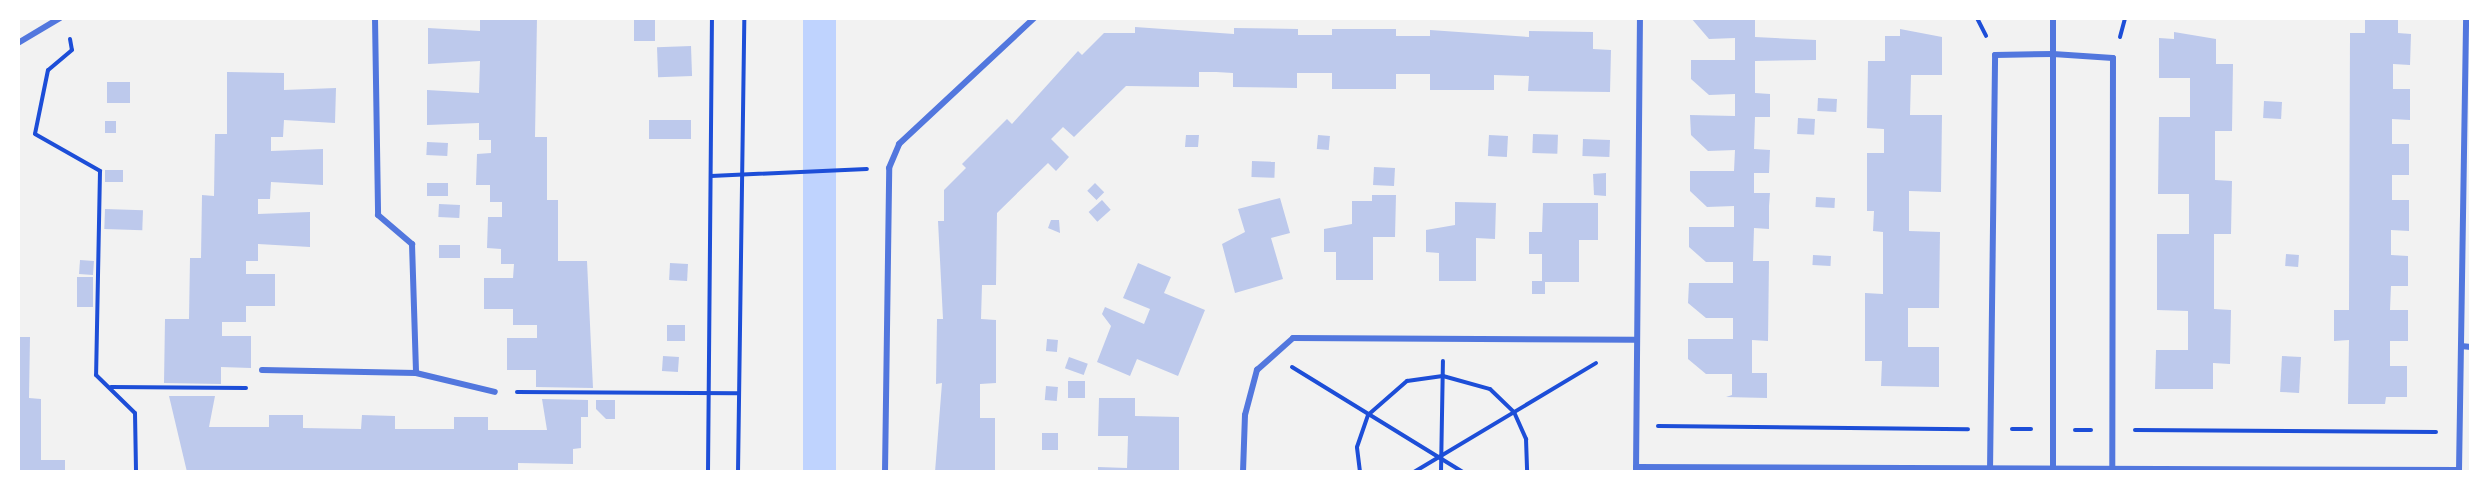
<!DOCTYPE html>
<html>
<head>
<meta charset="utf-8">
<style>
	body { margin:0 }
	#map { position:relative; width:2489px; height:490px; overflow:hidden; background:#f2f2f2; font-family:"Roboto Condensed",sans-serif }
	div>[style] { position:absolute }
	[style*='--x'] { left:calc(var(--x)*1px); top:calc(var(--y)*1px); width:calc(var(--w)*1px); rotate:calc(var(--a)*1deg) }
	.water>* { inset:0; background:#bfd3fe; transform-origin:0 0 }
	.building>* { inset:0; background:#bdc9ec; transform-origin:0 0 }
	.path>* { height:4px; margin:-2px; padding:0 2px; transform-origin:2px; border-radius:2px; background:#1d4ed8 }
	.minor>* { height:6px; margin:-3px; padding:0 3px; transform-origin:3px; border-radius:3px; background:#5277de }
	span { translate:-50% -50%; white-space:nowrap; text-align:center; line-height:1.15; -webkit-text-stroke:4.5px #fff; paint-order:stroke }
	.frame { position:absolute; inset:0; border:20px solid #fff; pointer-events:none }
</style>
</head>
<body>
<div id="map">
	<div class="water">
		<i style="left:803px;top:18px;width:33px;height:454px"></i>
	</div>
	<div class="building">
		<i style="clip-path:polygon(480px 18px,537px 18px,535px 137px,547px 137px,547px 200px,558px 200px,558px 261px,587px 261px,593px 388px,536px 387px,536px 370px,507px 370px,507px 338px,537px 338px,537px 325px,513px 325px,513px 309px,484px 309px,484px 278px,513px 278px,514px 264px,501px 264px,501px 249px,487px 248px,488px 217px,502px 217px,502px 202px,490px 202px,490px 185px,476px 185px,477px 154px,491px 153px,491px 140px,479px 140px,479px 123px,427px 125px,427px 90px,479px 93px,480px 61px,428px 64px,428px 28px,480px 31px)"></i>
		<i style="left:634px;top:18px;width:21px;height:23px"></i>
		<i style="clip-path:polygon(1691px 18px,1755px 18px,1755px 37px,1816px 40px,1816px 60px,1755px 61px,1755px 93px,1770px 94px,1770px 117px,1755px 117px,1754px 149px,1770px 150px,1769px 173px,1754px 173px,1754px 193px,1770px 193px,1769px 206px,1769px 229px,1754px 228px,1753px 261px,1769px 261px,1768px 341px,1752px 340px,1752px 373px,1767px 373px,1767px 398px,1726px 397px,1732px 395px,1732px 374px,1706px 374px,1688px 359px,1688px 339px,1733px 339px,1733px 318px,1706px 318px,1688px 303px,1689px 283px,1733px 283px,1733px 262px,1706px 262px,1689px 247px,1689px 227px,1734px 227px,1734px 206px,1707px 207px,1690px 191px,1690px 171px,1734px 171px,1735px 150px,1708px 151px,1691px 135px,1690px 115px,1735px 116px,1735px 94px,1709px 95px,1691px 79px,1691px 60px,1735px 60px,1735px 38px,1709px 39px)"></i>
		<i style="clip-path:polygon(2365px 18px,2398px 18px,2398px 33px,2411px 34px,2410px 65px,2393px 64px,2393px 89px,2410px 89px,2410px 120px,2392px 119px,2392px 144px,2409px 144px,2409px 175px,2392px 175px,2392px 200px,2409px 200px,2409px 231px,2391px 230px,2391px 255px,2408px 256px,2408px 286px,2391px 286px,2390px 310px,2408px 310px,2408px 341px,2390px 341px,2390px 366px,2407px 366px,2407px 397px,2386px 397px,2385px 404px,2348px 404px,2349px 340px,2334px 341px,2334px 310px,2349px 310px,2350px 33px,2365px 33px)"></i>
		<i style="clip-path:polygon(1135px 27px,1234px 34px,1234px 28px,1298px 29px,1298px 35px,1332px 35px,1332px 29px,1396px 29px,1396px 36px,1430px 36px,1430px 30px,1529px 37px,1529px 31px,1593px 32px,1593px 49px,1611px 50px,1610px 92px,1528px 91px,1529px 76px,1494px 75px,1494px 90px,1430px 90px,1430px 74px,1396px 74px,1396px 89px,1332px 89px,1332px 73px,1297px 73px,1297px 88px,1233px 87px,1233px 73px,1216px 72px,1199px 72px,1199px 87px,1126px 86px,1074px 137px,1063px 127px,1051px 139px,1069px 157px,1056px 171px,1048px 163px,997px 213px,996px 285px,982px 285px,981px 319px,996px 320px,996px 383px,980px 384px,980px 418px,995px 418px,995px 472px,935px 472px,942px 383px,936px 384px,937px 319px,943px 319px,938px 221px,944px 221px,944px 190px,966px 168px,962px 164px,1007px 119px,1012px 124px,1078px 51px,1082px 55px,1104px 33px,1135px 33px)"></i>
		<i style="clip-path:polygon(1900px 29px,1942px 37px,1942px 75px,1911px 75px,1910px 115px,1942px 115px,1941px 192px,1909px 191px,1909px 231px,1940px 232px,1939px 308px,1908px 308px,1908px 347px,1939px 347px,1939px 387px,1881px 386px,1882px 361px,1865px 361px,1865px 293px,1883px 294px,1883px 232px,1873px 231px,1874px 211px,1867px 211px,1867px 153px,1884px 153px,1884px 129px,1867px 128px,1868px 61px,1885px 61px,1885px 36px,1900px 36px)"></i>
		<i style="clip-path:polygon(2174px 32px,2216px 39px,2216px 64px,2233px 64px,2232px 131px,2215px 131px,2215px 180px,2232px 181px,2231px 234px,2214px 234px,2214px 309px,2231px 310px,2230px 364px,2213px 363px,2213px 389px,2155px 389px,2156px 350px,2188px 350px,2188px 311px,2157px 310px,2157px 234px,2189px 234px,2189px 194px,2158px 194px,2159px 117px,2190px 117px,2190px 78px,2159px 78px,2159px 38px,2174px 39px)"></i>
		<i style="left:691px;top:46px;width:30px;height:34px;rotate:88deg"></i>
		<i style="clip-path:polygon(227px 72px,284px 73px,284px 90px,336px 88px,335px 123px,284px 120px,283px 137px,271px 137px,271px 151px,323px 149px,323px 185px,271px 182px,270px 199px,258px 199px,258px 214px,310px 212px,310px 247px,258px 244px,258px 261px,246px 261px,246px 274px,275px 274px,275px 306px,246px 306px,246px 322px,222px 322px,222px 336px,251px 336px,251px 368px,221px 367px,221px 384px,164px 383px,165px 319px,189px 319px,190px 258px,201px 258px,202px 195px,214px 196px,215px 134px,227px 134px)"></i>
		<i style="left:130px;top:82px;width:21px;height:23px;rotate:90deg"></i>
		<i style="left:1818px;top:98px;width:19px;height:13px;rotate:3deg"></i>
		<i style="left:2264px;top:101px;width:18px;height:17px;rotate:3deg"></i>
		<i style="left:1798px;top:118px;width:17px;height:16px;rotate:3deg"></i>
		<i style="left:649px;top:120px;width:42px;height:19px"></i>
		<i style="left:105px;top:121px;width:11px;height:12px"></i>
		<i style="left:1533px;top:134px;width:25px;height:19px;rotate:2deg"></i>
		<i style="clip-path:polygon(1186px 135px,1199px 135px,1198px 147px,1185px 147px)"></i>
		<i style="left:1318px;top:135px;width:12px;height:14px;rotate:5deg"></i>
		<i style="left:1489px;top:135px;width:19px;height:21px;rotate:3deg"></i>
		<i style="left:1583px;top:139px;width:27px;height:17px;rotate:2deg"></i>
		<i style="left:427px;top:142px;width:21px;height:13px;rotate:3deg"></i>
		<i style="left:1252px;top:161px;width:23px;height:16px;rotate:2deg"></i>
		<i style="left:1374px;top:167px;width:21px;height:18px;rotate:3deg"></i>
		<i style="left:105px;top:170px;width:18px;height:12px"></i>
		<i style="clip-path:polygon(1606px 173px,1606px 196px,1594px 195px,1593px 174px)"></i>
		<i style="left:427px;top:183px;width:21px;height:13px"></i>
		<i style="left:1095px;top:183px;width:13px;height:11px;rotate:45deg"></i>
		<i style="clip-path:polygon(1372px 195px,1396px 195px,1395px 237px,1373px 237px,1373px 280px,1336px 280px,1336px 252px,1324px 252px,1324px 229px,1352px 224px,1352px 201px,1372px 201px)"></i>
		<i style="left:1816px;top:197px;width:19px;height:10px;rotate:3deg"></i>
		<i style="clip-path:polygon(1280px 198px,1290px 233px,1271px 238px,1283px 279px,1235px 293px,1222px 244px,1245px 232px,1238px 209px)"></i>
		<i style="left:1102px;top:200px;width:13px;height:18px;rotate:48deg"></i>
		<i style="clip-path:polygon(1455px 202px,1496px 203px,1495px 239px,1476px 238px,1476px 281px,1439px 281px,1439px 253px,1426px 252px,1426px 230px,1455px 225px)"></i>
		<i style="clip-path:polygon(1543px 203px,1598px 203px,1598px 240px,1579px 240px,1579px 282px,1545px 282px,1545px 294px,1532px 294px,1532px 281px,1542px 281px,1542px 254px,1529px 254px,1529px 232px,1542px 232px)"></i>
		<i style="left:439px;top:204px;width:21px;height:13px;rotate:3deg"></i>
		<i style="left:105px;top:209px;width:38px;height:20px;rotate:2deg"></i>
		<i style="clip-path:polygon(1051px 220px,1059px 220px,1060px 233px,1048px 228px)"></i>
		<i style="left:439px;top:245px;width:21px;height:13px"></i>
		<i style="left:2286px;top:254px;width:13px;height:12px;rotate:4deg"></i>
		<i style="left:1813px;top:255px;width:18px;height:10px;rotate:3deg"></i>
		<i style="left:80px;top:260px;width:14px;height:14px;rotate:4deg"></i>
		<i style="left:670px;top:263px;width:18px;height:17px;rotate:3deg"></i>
		<i style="clip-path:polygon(1138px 263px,1171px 277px,1164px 293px,1205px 310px,1178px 376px,1137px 359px,1130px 376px,1097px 362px,1111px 326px,1102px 314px,1105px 307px,1144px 324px,1150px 309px,1123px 298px)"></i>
		<i style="left:77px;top:277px;width:16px;height:30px"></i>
		<i style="left:667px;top:325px;width:18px;height:16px"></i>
		<i style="clip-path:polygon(18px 337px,30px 337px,29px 398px,41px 399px,41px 460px,65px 460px,65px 472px,18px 472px)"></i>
		<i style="left:1047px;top:339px;width:11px;height:12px;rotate:5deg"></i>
		<i style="left:663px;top:356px;width:16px;height:15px;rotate:4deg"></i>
		<i style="left:2282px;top:356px;width:19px;height:36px;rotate:3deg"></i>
		<i style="left:1069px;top:357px;width:20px;height:12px;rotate:20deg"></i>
		<i style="left:1068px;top:381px;width:17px;height:17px"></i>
		<i style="left:1046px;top:386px;width:12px;height:14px;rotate:5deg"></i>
		<i style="clip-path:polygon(169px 396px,215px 396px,209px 427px,269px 427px,269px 415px,303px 415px,303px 428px,361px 429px,362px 415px,395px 416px,395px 429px,454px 429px,454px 417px,488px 417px,488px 430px,547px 430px,542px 399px,588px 400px,588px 417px,581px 417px,581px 448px,573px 449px,573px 464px,518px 463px,518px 472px,187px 472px)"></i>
		<i style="clip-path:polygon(1099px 398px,1135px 398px,1135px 416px,1179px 417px,1179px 472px,1098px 472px,1098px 467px,1127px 468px,1128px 436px,1098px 436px)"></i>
		<i style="clip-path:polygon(596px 400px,615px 400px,615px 419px,606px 419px,596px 409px)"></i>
		<i style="left:1042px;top:433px;width:16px;height:17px"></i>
	</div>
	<div class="path">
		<i style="--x:1977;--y:18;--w:20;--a:63"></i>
		<i style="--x:2120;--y:37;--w:20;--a:-75"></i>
		<i style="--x:70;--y:39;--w:11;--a:80"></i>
		<i style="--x:72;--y:50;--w:31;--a:140"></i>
		<i style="--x:48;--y:70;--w:65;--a:101.5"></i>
		<i style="--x:35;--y:134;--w:75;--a:29.6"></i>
		<i style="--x:100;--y:171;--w:204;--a:91.1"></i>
		<i style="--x:96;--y:375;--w:54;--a:44.3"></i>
		<i style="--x:135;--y:413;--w:59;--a:89"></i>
		<i style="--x:711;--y:176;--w:156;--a:-2.6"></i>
		<i style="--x:1292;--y:367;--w:201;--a:31.6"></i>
		<i style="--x:111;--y:387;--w:135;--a:0.4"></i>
		<i style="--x:517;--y:392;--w:221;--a:0.3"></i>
		<i style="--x:1658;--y:426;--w:310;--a:0.6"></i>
		<i style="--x:2012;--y:429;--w:19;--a:0"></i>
		<i style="--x:2075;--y:430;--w:16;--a:0"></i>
		<i style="--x:2135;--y:430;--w:301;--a:0.4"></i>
		<i style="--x:708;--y:472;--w:454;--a:-89.5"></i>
		<i style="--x:738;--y:472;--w:454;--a:-89.2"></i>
		<i style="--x:1360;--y:472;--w:25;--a:-97"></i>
		<i style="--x:1357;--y:447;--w:34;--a:-71"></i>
		<i style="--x:1368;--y:415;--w:52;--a:-41.1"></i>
		<i style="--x:1407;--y:381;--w:36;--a:-8"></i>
		<i style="--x:1443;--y:376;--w:49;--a:15.5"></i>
		<i style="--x:1490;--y:389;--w:33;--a:44"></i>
		<i style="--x:1514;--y:412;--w:30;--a:66"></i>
		<i style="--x:1526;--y:439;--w:33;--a:88"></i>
		<i style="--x:1414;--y:472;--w:212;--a:-30.9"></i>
		<i style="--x:1441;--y:472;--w:111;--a:-89"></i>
	</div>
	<div class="minor">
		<i style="--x:375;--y:18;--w:197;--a:89.1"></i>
		<i style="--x:378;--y:215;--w:45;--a:40.5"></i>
		<i style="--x:412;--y:244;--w:129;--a:88.2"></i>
		<i style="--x:18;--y:43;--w:49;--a:-30.8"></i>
		<i style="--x:2461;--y:346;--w:10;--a:6"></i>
		<i style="--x:262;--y:370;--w:154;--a:1.1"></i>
		<i style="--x:416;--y:373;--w:81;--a:13.5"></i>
		<i style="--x:1636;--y:467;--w:822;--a:0.21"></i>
		<i style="--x:2459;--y:471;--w:453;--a:-89.1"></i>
		<i style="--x:885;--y:472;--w:304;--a:-89.2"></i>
		<i style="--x:889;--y:168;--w:26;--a:-67"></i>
		<i style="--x:899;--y:144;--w:185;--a:-43"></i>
		<i style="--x:1243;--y:472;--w:57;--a:-88"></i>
		<i style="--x:1245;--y:415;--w:47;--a:-75.1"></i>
		<i style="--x:1257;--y:370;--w:48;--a:-41.6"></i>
		<i style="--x:1293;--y:338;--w:342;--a:0.3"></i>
		<i style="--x:1636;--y:472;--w:454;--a:-89.5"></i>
		<i style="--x:1990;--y:472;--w:417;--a:-89.3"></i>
		<i style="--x:1995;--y:55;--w:58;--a:-1"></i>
		<i style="--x:2053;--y:54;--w:60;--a:3.8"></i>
		<i style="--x:2113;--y:58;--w:414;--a:90.1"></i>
		<i style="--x:2053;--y:472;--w:454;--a:-90"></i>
	</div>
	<div class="frame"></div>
</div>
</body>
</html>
